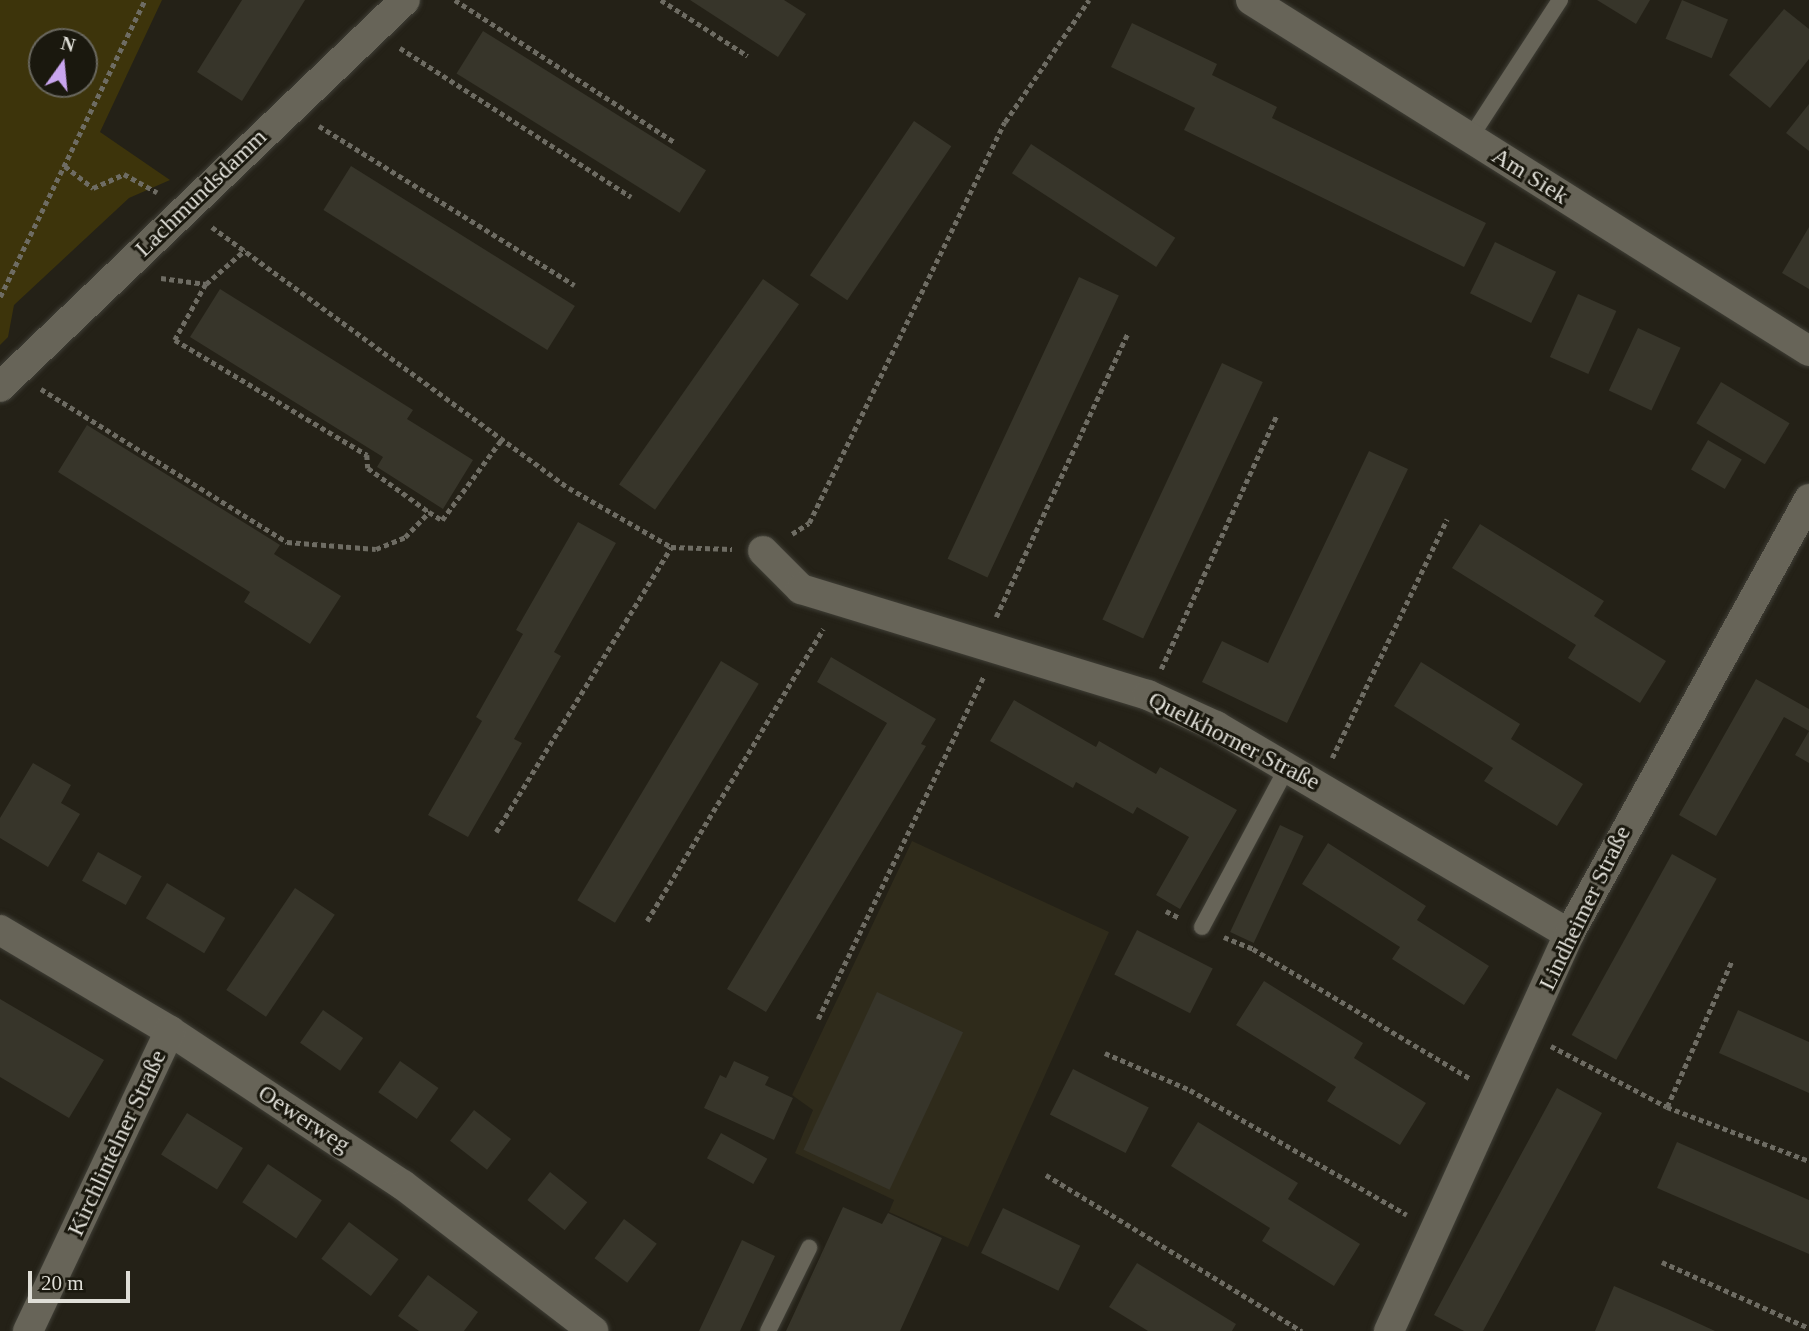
<!DOCTYPE html>
<html>
<head>
<meta charset="utf-8">
<style>
	body { margin:0 }
	#map { position:relative; width:1809px; height:1331px; overflow:hidden; background:#242117; font-family:Georgia,serif }
	div>[style] { position:absolute }
	[style*='--x'] { left:calc(var(--x)*1px); top:calc(var(--y)*1px); width:calc(var(--w)*1px); rotate:calc(var(--a)*1deg) }
	.built>* { inset:0; background:#2f2b1b }
	.green>* { inset:0; background:#3d340b }
	.building>* { inset:0; background:#37352a; transform-origin:0 0 }
	.path>* { height:4.5px; margin-top:-2.25px; transform-origin:0; background:repeating-linear-gradient(90deg,#6e6c63 0 5px,transparent 0 8.5px) }
	.roads { filter:drop-shadow(0 0 2px #3f3e36) drop-shadow(0 0 2px #3f3e36) }
	.lane>* { height:16px; margin:-8px; padding:0 8px; transform-origin:8px; border-radius:8px; background:#676458 }
	.street>* { height:30px; margin:-15px; padding:0 15px; transform-origin:15px; border-radius:15px; background:#676458 }
	span { translate:-50% -50%; white-space:nowrap; text-align:center; line-height:1.15; -webkit-text-stroke:6px #1a180e; paint-order:stroke }
	.street-label { font-size:24px; color:#dfded7 }
	.north { position:absolute; left:28px; top:28px; width:70px; height:70px; box-sizing:border-box; background:#1a180e; border:2px solid #69675e; border-radius:50%; rotate:15deg; font-size:19px; font-weight:700; line-height:28px; text-align:center; color:#dfded7 }
	.north::after { content:''; display:block; margin:auto; width:24px; height:32px; background:#c9a5ee; clip-path:polygon(50% 0,100% 100%,50% 72%,0 100%) }
	.scale { position:absolute; left:28px; top:1271px; width:102px; height:32px; box-sizing:border-box; border:4px solid #dfded7; border-top:0; padding-left:9px; font-size:21px; line-height:24px; white-space:nowrap; color:#dfded7; -webkit-text-stroke:5px #1a180e; paint-order:stroke }
</style>
</head>
<body>
<div id="map">
	<div class="built">
		<i style="clip-path:polygon(912px 841px,1109px 932px,968px 1247px,889px 1212px,894px 1200px,795px 1153px,813px 1110px,792px 1095px)"></i>
	</div>
	<div class="green">
		<i style="clip-path:polygon(evenodd,0 0,162px 0,100px 132px,170px 180px,129px 198px,14px 305px,8px 337px,0 345px,0 0,84px 42px,84px 84px,42px 84px,42px 42px,84px 42px)"></i>
	</div>
	<div class="building">
		<i style="clip-path:polygon(242px 0,305px 0,242px 101px,197px 72px)"></i>
		<i style="clip-path:polygon(690px 0,784px 0,806px 14px,778px 57px)"></i>
		<i style="clip-path:polygon(1597px 0,1650px 0,1636px 24px)"></i>
		<i style="left:1682px;top:0;width:50px;height:42px;rotate:23deg"></i>
		<i style="clip-path:polygon(1784px 9px,1809px 29px,1809px 59px,1770px 108px,1729px 75px)"></i>
		<i style="clip-path:polygon(1132px 23px,1217px 64px,1212px 75px,1277px 107px,1272px 118px,1486px 223px,1464px 267px,1184px 130px,1195px 108px,1111px 67px)"></i>
		<i style="left:483px;top:31px;width:263px;height:50px;rotate:32deg"></i>
		<i style="clip-path:polygon(1809px 104px,1809px 151px,1786px 133px)"></i>
		<i style="left:914px;top:121px;width:45px;height:186px;rotate:34deg"></i>
		<i style="left:1031px;top:144px;width:172px;height:35px;rotate:33deg"></i>
		<i style="left:351px;top:166px;width:264px;height:52px;rotate:32deg"></i>
		<i style="clip-path:polygon(1809px 227px,1809px 289px,1782px 273px)"></i>
		<i style="left:1495px;top:242px;width:68px;height:57px;rotate:26deg"></i>
		<i style="left:1079px;top:277px;width:44px;height:311px;rotate:25deg"></i>
		<i style="left:763px;top:279px;width:44px;height:251px;rotate:35deg"></i>
		<i style="clip-path:polygon(220px 289px,413px 410px,407px 419px,473px 460px,443px 509px,377px 467px,383px 457px,190px 337px)"></i>
		<i style="left:1578px;top:294px;width:42px;height:69px;rotate:24deg"></i>
		<i style="left:1638px;top:328px;width:47px;height:69px;rotate:25deg"></i>
		<i style="left:1222px;top:363px;width:45px;height:283px;rotate:25deg"></i>
		<i style="left:1721px;top:382px;width:80px;height:48px;rotate:31deg"></i>
		<i style="clip-path:polygon(87px 425px,280px 545px,274px 554px,341px 596px,310px 644px,244px 602px,250px 592px,58px 472px)"></i>
		<i style="left:1708px;top:440px;width:39px;height:34px;rotate:30deg"></i>
		<i style="clip-path:polygon(1369px 451px,1408px 469px,1287px 723px,1202px 682px,1222px 641px,1268px 663px)"></i>
		<i style="clip-path:polygon(578px 522px,616px 543px,554px 652px,561px 656px,514px 739px,522px 743px,468px 837px,428px 815px,482px 721px,476px 717px,523px 634px,516px 630px)"></i>
		<i style="clip-path:polygon(1480px 524px,1604px 601px,1594px 616px,1666px 661px,1640px 703px,1568px 658px,1576px 645px,1452px 568px)"></i>
		<i style="clip-path:polygon(831px 657px,936px 719px,921px 744px,926px 746px,766px 1012px,727px 989px,887px 723px,817px 682px)"></i>
		<i style="left:721px;top:661px;width:44px;height:279px;rotate:31deg"></i>
		<i style="clip-path:polygon(1421px 662px,1520px 724px,1511px 739px,1583px 784px,1557px 826px,1484px 781px,1493px 768px,1394px 706px)"></i>
		<i style="clip-path:polygon(1756px 679px,1809px 709px,1809px 763px,1795px 755px,1809px 731px,1784px 717px,1716px 836px,1679px 815px)"></i>
		<i style="clip-path:polygon(1014px 700px,1096px 747px,1099px 741px,1156px 774px,1160px 767px,1237px 810px,1180px 909px,1156px 895px,1189px 837px,1137px 807px,1133px 814px,1076px 782px,1073px 788px,990px 741px)"></i>
		<i style="clip-path:polygon(33px 763px,71px 785px,61px 803px,80px 814px,48px 867px,0 838px,0 818px)"></i>
		<i style="left:1280px;top:825px;width:26px;height:118px;rotate:25deg"></i>
		<i style="clip-path:polygon(1328px 843px,1426px 906px,1417px 920px,1489px 966px,1464px 1005px,1392px 959px,1400px 947px,1302px 884px)"></i>
		<i style="left:98px;top:852px;width:50px;height:33px;rotate:29deg"></i>
		<i style="left:1672px;top:854px;width:51px;height:207px;rotate:29deg"></i>
		<i style="left:167px;top:883px;width:68px;height:41px;rotate:31deg"></i>
		<i style="left:295px;top:888px;width:48px;height:123px;rotate:34deg"></i>
		<i style="left:1137px;top:930px;width:85px;height:50px;rotate:27deg"></i>
		<i style="clip-path:polygon(1264px 981px,1363px 1043px,1354px 1058px,1426px 1103px,1400px 1145px,1327px 1101px,1336px 1087px,1236px 1025px)"></i>
		<i style="left:877px;top:992px;width:95px;height:174px;rotate:25deg"></i>
		<i style="clip-path:polygon(0 999px,104px 1060px,69px 1118px,0 1077px)"></i>
		<i style="left:323px;top:1010px;width:49px;height:40px;rotate:35deg"></i>
		<i style="clip-path:polygon(1738px 1010px,1809px 1042px,1809px 1093px,1719px 1053px)"></i>
		<i style="left:400px;top:1061px;width:47px;height:38px;rotate:35deg"></i>
		<i style="clip-path:polygon(734px 1061px,769px 1077px,765px 1085px,793px 1098px,774px 1140px,704px 1108px,720px 1075px,726px 1078px)"></i>
		<i style="left:1073px;top:1069px;width:85px;height:51px;rotate:27deg"></i>
		<i style="clip-path:polygon(1557px 1088px,1602px 1113px,1483px 1331px,1464px 1331px,1434px 1315px)"></i>
		<i style="left:474px;top:1110px;width:47px;height:39px;rotate:38deg"></i>
		<i style="left:187px;top:1113px;width:66px;height:49px;rotate:32deg"></i>
		<i style="clip-path:polygon(1198px 1122px,1298px 1183px,1288px 1199px,1360px 1244px,1334px 1286px,1262px 1241px,1270px 1228px,1171px 1166px)"></i>
		<i style="left:721px;top:1133px;width:53px;height:29px;rotate:29deg"></i>
		<i style="clip-path:polygon(1677px 1142px,1809px 1200px,1809px 1254px,1657px 1188px)"></i>
		<i style="left:268px;top:1164px;width:65px;height:46px;rotate:34deg"></i>
		<i style="left:550px;top:1172px;width:48px;height:36px;rotate:39deg"></i>
		<i style="clip-path:polygon(843px 1207px,882px 1224px,888px 1213px,942px 1238px,900px 1331px,786px 1331px)"></i>
		<i style="left:1003px;top:1208px;width:86px;height:50px;rotate:26deg"></i>
		<i style="left:624px;top:1219px;width:41px;height:49px;rotate:37deg"></i>
		<i style="left:349px;top:1222px;width:62px;height:46px;rotate:37deg"></i>
		<i style="clip-path:polygon(742px 1240px,775px 1256px,740px 1331px,699px 1331px)"></i>
		<i style="clip-path:polygon(1137px 1263px,1236px 1324px,1232px 1331px,1148px 1331px,1109px 1307px)"></i>
		<i style="clip-path:polygon(428px 1275px,478px 1312px,464px 1331px,419px 1331px,398px 1316px)"></i>
		<i style="clip-path:polygon(1614px 1286px,1667px 1309px,1715px 1331px,1595px 1331px)"></i>
	</div>
	<div class="path">
		<i style="--x:455;--y:0;--w:263;--a:32.9"></i>
		<i style="--x:661;--y:0;--w:103;--a:32.8"></i>
		<i style="--x:400;--y:48;--w:275;--a:32.8"></i>
		<i style="--x:319;--y:126;--w:301;--a:31.9"></i>
		<i style="--x:65;--y:166;--w:36;--a:38"></i>
		<i style="--x:93;--y:188;--w:34;--a:-24"></i>
		<i style="--x:124;--y:174;--w:38;--a:29"></i>
		<i style="--x:212;--y:227;--w:442;--a:36.2"></i>
		<i style="--x:569;--y:488;--w:118;--a:30"></i>
		<i style="--x:671;--y:547;--w:61;--a:1.9"></i>
		<i style="--x:161;--y:278;--w:45;--a:7.6"></i>
		<i style="--x:206;--y:284;--w:52;--a:-41.1"></i>
		<i style="--x:206;--y:284;--w:64;--a:119"></i>
		<i style="--x:175;--y:340;--w:224;--a:30.9"></i>
		<i style="--x:367;--y:455;--w:13;--a:86"></i>
		<i style="--x:368;--y:468;--w:75;--a:35.8"></i>
		<i style="--x:0;--y:297;--w:331;--a:-64"></i>
		<i style="--x:41;--y:389;--w:290;--a:31.9"></i>
		<i style="--x:287;--y:542;--w:89;--a:4.5"></i>
		<i style="--x:376;--y:549;--w:31;--a:-22"></i>
		<i style="--x:405;--y:537;--w:35;--a:-46"></i>
		<i style="--x:429;--y:512;--w:15;--a:32"></i>
		<i style="--x:442;--y:520;--w:101;--a:-53.5"></i>
		<i style="--x:792;--y:534;--w:20;--a:-33"></i>
		<i style="--x:809;--y:523;--w:446;--a:-64"></i>
		<i style="--x:1005;--y:122;--w:148;--a:-55.5"></i>
		<i style="--x:996;--y:617;--w:314;--a:-65.1"></i>
		<i style="--x:1161;--y:669;--w:279;--a:-65.5"></i>
		<i style="--x:1332;--y:758;--w:265;--a:-64.3"></i>
		<i style="--x:496;--y:832;--w:334;--a:-58.4"></i>
		<i style="--x:1166;--y:911;--w:16;--a:27"></i>
		<i style="--x:647;--y:921;--w:341;--a:-58.9"></i>
		<i style="--x:1224;--y:937;--w:31;--a:22"></i>
		<i style="--x:1253;--y:949;--w:254;--a:30.8"></i>
		<i style="--x:818;--y:1019;--w:380;--a:-64.2"></i>
		<i style="--x:1551;--y:1046;--w:131;--a:27.7"></i>
		<i style="--x:1667;--y:1107;--w:152;--a:20.8"></i>
		<i style="--x:1105;--y:1053;--w:93;--a:23.5"></i>
		<i style="--x:1190;--y:1090;--w:250;--a:29.9"></i>
		<i style="--x:1667;--y:1107;--w:161;--a:-66.1"></i>
		<i style="--x:1046;--y:1175;--w:300;--a:31.4"></i>
		<i style="--x:1662;--y:1262;--w:161;--a:24.2"></i>
	</div>
	<div class="roads">
		<div class="lane">
			<i style="--x:1470;--y:138;--w:165;--a:-56.9"></i>
			<i style="--x:1202;--y:927;--w:183;--a:-61.9"></i>
			<i style="--x:768;--y:1331;--w:93;--a:-63.7"></i>
		</div>
		<div class="street">
			<i style="--x:1251;--y:0;--w:659;--a:32.17"></i>
			<i style="--x:0;--y:387;--w:560;--a:-43.7"></i>
			<i style="--x:763;--y:551;--w:54;--a:45"></i>
			<i style="--x:801;--y:589;--w:363;--a:17"></i>
			<i style="--x:1148;--y:695;--w:75;--a:24.5"></i>
			<i style="--x:1216;--y:726;--w:410;--a:30.5"></i>
			<i style="--x:0;--y:930;--w:198;--a:30.7"></i>
			<i style="--x:170;--y:1031;--w:279;--a:33.5"></i>
			<i style="--x:403;--y:1185;--w:240;--a:37.5"></i>
			<i style="--x:28;--y:1331;--w:332;--a:-64.7"></i>
			<i style="--x:1389;--y:1331;--w:436;--a:-65.6"></i>
			<i style="--x:1569;--y:934;--w:497;--a:-61.1"></i>
		</div>
	</div>
	<div class="street-label">
		<span style="left:1530px;top:176px;rotate:32deg">Am Siek</span>
		<span style="left:201px;top:193px;rotate:-44deg">Lachmundsdamm</span>
		<span style="left:1234px;top:741px;rotate:27deg">Quelkhorner Straße</span>
		<span style="left:1585px;top:908px;rotate:-64deg">Lindheimer Straße</span>
		<span style="left:304px;top:1119px;rotate:33deg">Oewerweg</span>
		<span style="left:117px;top:1143px;rotate:-65deg">Kirchlintelner Straße</span>
	</div>
	<div class="north">N</div>
	<div class="scale">20 m</div>
</div>
</body>
</html>
